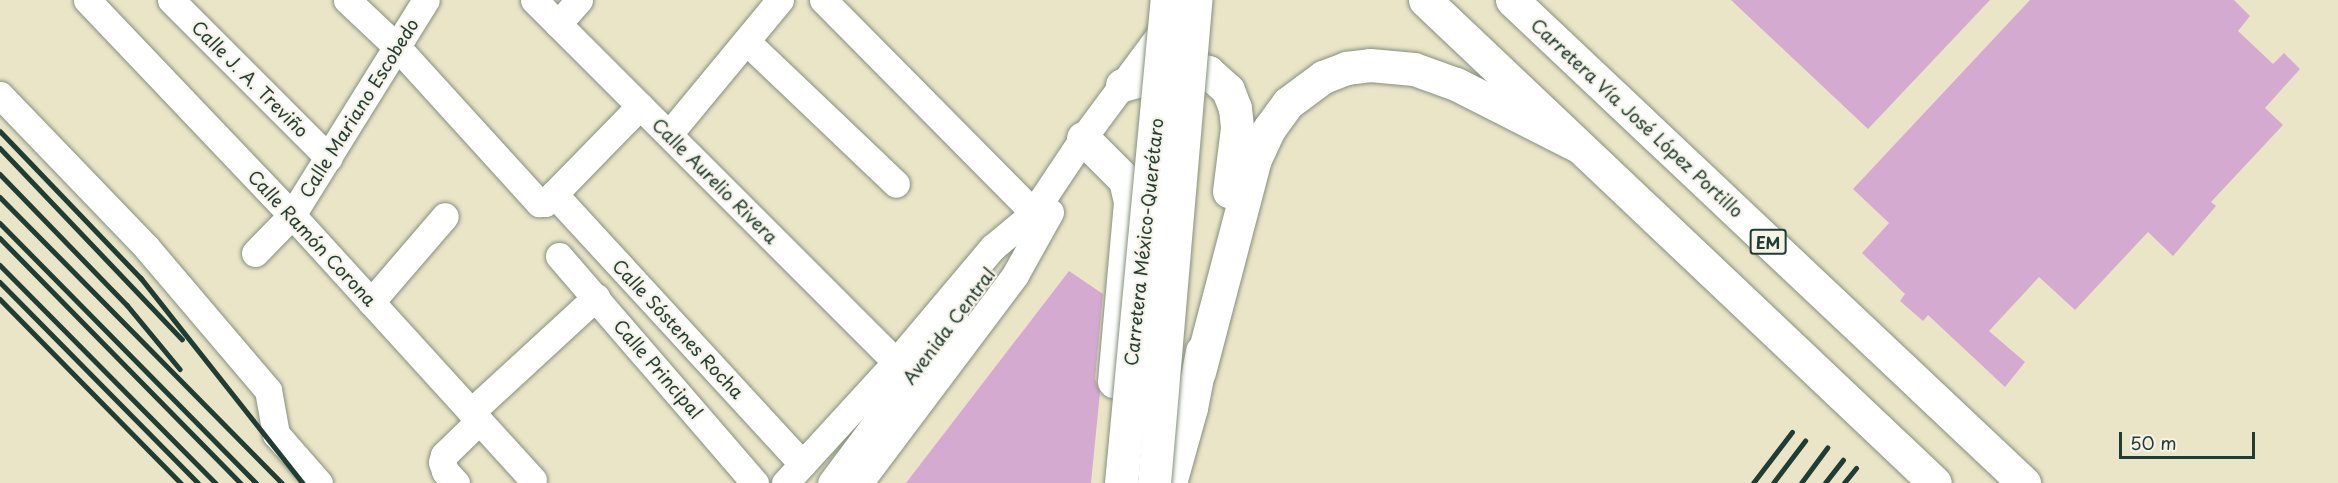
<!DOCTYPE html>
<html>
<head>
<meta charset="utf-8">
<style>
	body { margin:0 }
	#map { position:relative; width:2338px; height:483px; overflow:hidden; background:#ebe5c8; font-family:"Playpen Sans",sans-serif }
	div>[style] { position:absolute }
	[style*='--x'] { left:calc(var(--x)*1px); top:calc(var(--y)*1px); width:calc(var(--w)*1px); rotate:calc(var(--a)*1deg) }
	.building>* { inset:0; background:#d4aad1 }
	.roads { filter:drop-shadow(0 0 2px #85917e) drop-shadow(0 0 2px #85917e) }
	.minor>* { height:27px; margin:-13.5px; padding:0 13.5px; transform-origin:13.5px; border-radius:13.5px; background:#fff }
	.major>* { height:33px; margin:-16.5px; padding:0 16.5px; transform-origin:16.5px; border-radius:16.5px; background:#fff }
	.highway>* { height:33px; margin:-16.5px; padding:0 16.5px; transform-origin:16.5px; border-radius:16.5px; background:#fff }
	.rail>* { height:4.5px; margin:-2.25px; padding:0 2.25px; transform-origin:2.25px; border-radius:2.25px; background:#1f3d34 }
	.bridges { filter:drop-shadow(0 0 2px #85917e) drop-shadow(0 0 2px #85917e) }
	.highway-bridge>* { height:33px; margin:-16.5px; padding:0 16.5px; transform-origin:16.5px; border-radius:16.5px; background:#fff }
	span { translate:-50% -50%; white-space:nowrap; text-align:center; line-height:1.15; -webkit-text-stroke:4.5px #f7f3e8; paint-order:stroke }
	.shield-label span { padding:2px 4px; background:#f7f3e8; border:2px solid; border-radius:4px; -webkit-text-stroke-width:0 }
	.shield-label { font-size:16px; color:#1f3d34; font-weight:700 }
	.street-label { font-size:18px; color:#1f3d34 }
	.scale { position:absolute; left:2119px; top:432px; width:136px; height:27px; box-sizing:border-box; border:3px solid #1f3d34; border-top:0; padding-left:8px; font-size:18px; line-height:21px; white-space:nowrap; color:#1f3d34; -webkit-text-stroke:4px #f7f3e8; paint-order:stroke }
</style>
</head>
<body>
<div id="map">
	<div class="building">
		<i style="clip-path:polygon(1731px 0,1990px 0,1868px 129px)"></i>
		<i style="clip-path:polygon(2030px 0,2234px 0,2250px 16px,2238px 31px,2273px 64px,2284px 53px,2300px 69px,2265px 108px,2283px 125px,2211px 202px,2216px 206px,2173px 256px,2148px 232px,2075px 310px,2039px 277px,1989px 331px,2025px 362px,2005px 387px,1928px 315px,1923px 321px,1900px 301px,1905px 294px,1862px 253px,1889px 223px,1853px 189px)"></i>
		<i style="clip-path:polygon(1069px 271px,1103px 294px,1095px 379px,1100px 392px,1091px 483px,906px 483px)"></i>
	</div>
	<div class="roads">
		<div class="minor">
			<i style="--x:87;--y:0;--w:297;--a:46.4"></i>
			<i style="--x:292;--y:215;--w:358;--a:47.7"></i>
			<i style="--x:171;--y:0;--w:223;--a:45"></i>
			<i style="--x:347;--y:0;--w:70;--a:43.3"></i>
			<i style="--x:398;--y:48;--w:210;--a:47.7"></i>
			<i style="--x:539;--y:203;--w:6;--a:0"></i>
			<i style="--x:545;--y:203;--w:13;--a:-45"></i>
			<i style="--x:554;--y:194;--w:123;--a:-45.7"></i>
			<i style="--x:534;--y:0;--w:512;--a:45"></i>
			<i style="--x:558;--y:24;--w:32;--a:-49"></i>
			<i style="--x:746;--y:41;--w:207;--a:43.6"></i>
			<i style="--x:0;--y:95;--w:212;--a:46.1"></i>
			<i style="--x:147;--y:248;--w:187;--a:49.6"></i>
			<i style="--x:268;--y:390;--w:45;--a:79.7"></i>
			<i style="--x:276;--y:434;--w:65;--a:48.7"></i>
			<i style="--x:669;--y:134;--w:174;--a:-50.4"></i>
			<i style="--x:554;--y:194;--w:367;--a:47.4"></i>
			<i style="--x:1023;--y:228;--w:108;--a:-56.3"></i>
			<i style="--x:1083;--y:138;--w:141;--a:-53.4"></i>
			<i style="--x:255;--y:253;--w:53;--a:-45.8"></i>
			<i style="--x:292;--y:215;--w:253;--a:-58.1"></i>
			<i style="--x:559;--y:256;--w:300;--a:49.2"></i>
			<i style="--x:371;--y:302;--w:113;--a:-49.3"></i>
			<i style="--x:471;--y:412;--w:170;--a:-42.6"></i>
			<i style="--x:456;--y:483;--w:16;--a:-133"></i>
			<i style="--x:445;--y:471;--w:9;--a:-108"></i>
			<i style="--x:442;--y:462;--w:7;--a:-74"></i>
			<i style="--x:444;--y:455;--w:49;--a:-44.2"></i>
			<i style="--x:785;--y:483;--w:164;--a:-47.5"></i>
			<i style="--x:896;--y:362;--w:150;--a:-49.9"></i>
			<i style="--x:993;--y:247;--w:53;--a:-39.7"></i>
			<i style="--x:1034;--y:213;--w:300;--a:-134.7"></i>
			<i style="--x:831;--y:483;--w:206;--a:-53.3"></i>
			<i style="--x:859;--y:483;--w:260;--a:-53.1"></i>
			<i style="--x:1015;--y:275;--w:72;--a:-60.9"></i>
		</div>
		<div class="major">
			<i style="--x:1425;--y:0;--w:702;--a:43.44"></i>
			<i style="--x:1512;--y:0;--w:704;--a:43.33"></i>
		</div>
		<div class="highway">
			<i style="--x:1122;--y:85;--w:68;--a:-15.3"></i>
			<i style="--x:1188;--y:67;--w:21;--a:14"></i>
			<i style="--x:1208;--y:72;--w:27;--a:42"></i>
			<i style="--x:1228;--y:90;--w:19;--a:69"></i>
			<i style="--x:1235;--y:108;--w:20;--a:84"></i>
			<i style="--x:1237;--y:128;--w:64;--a:97.2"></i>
			<i style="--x:1083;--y:138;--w:59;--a:45"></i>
			<i style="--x:1125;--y:180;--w:23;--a:77"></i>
			<i style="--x:1130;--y:202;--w:180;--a:95.1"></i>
			<i style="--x:1199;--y:372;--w:220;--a:-75.3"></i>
			<i style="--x:1255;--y:159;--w:33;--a:-65"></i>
			<i style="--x:1269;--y:129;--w:32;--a:-54"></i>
			<i style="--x:1288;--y:103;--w:44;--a:-36.6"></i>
			<i style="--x:1323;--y:77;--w:25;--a:-21"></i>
			<i style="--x:1346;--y:68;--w:24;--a:-7"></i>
			<i style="--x:1370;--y:65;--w:44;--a:5.2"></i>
			<i style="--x:1414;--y:69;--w:45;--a:19.7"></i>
			<i style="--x:1456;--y:84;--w:137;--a:26.9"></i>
			<i style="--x:1170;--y:483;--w:78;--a:-74.4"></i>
			<i style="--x:1191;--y:408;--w:58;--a:-79.1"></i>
		</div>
	</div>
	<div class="rail">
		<i style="--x:0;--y:131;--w:204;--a:46.2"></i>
		<i style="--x:141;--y:278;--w:261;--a:51.7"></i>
		<i style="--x:0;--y:148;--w:264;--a:46.4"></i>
		<i style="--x:0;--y:174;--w:182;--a:45.9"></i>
		<i style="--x:127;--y:305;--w:83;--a:50.4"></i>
		<i style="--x:0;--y:197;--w:402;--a:45.4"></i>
		<i style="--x:0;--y:223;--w:365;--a:45.4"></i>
		<i style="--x:0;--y:238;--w:344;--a:45.5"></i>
		<i style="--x:0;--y:265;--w:307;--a:45.3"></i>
		<i style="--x:0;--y:282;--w:282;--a:45.4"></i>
		<i style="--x:0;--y:299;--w:258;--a:45.5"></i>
		<i style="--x:1753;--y:483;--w:64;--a:-52.6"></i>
		<i style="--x:1773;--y:483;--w:53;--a:-52.7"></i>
		<i style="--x:1801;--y:483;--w:44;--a:-53.4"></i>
		<i style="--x:1825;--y:483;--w:29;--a:-52"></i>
		<i style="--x:1844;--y:483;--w:19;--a:-51"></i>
	</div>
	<div class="bridges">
		<div class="highway-bridge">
			<i style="--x:1121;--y:483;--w:485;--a:-84.6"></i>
			<i style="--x:1154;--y:483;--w:485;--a:-85.1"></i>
		</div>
	</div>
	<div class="shield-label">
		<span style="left:1768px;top:242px">EM</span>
	</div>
	<div class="street-label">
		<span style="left:250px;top:79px;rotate:45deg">Calle J. A. Treviño</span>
		<span style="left:359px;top:108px;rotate:-58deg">Calle Mariano Escobedo</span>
		<span style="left:1637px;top:118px;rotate:43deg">Carretera Vía José López Portillo</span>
		<span style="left:715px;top:181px;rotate:45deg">Calle Aurelio Rivera</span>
		<span style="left:312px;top:238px;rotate:47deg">Calle Ramón Corona</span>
		<span style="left:1144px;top:242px;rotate:-84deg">Carretera México-Querétaro</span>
		<span style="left:949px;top:326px;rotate:-53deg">Avenida Central</span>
		<span style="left:678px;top:329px;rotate:47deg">Calle Sóstenes Rocha</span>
		<span style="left:658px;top:369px;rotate:49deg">Calle Principal</span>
	</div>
	<div class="scale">50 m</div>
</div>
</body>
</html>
